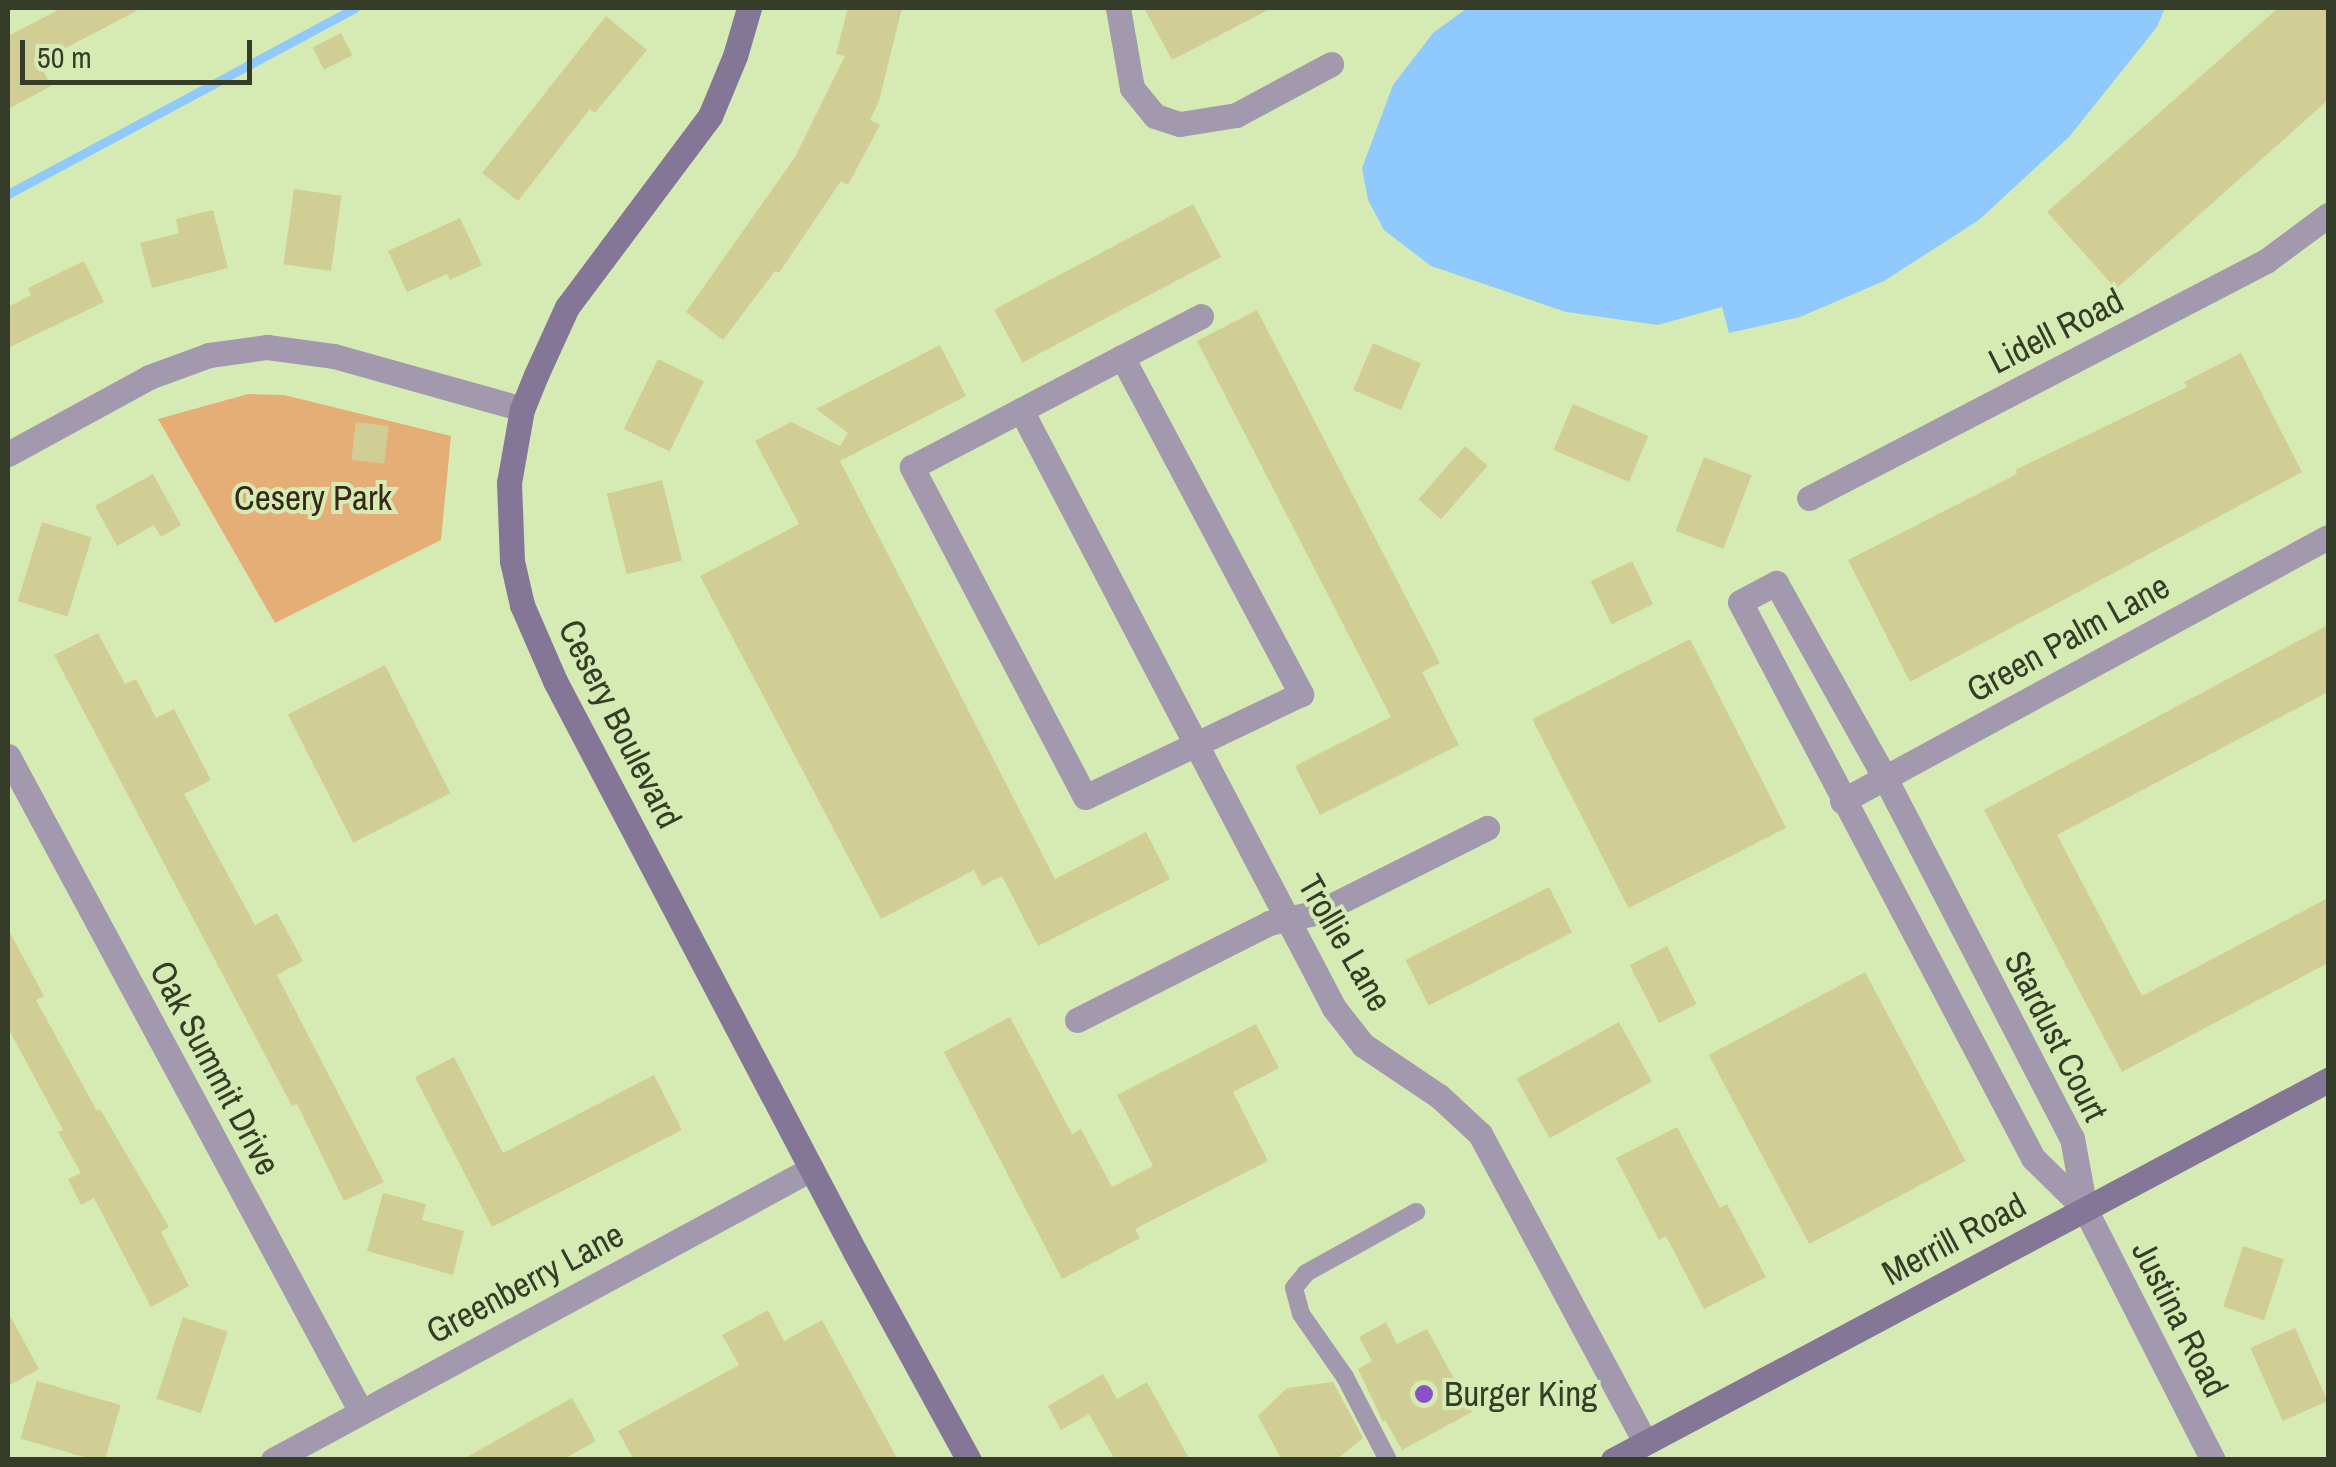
<!DOCTYPE html>
<html>
<head>
<meta charset="utf-8">
<style>
	body { margin:0 }
	#map { position:relative; width:2336px; height:1467px; overflow:hidden; background:#d6ebb4; font-family:"Archivo Narrow",sans-serif }
	div>[style] { position:absolute }
	[style*='--x'] { left:calc(var(--x)*1px); top:calc(var(--y)*1px); width:calc(var(--w)*1px); rotate:calc(var(--a)*1deg) }
	.green>* { inset:0; background:#e5ae77 }
	.water>* { inset:0; background:#90cafc }
	.stream>* { height:9px; margin:-4.5px; padding:0 4.5px; transform-origin:4.5px; border-radius:4.5px; background:#90cafc }
	.building>* { inset:0; background:#d1ce95; transform-origin:0 0 }
	.service>* { height:18px; margin:-9px; padding:0 9px; transform-origin:9px; border-radius:9px; background:#a399af }
	.minor>* { height:25px; margin:-12.5px; padding:0 12.5px; transform-origin:12.5px; border-radius:12.5px; background:#a399af }
	.secondary>* { height:25px; margin:-12.5px; padding:0 12.5px; transform-origin:12.5px; border-radius:12.5px; background:#847696 }
	.dots>* { width:28px; height:28px; translate:-50% -50%; box-sizing:border-box; border:5px solid #d6ebb4; border-radius:50% }
	span { translate:-50% -50%; white-space:nowrap; text-align:center; line-height:1.15; -webkit-text-stroke:8px #d6ebb4; paint-order:stroke }
	.street-label { font-size:35px; color:#353d28 }
	.park-label { font-size:35px; color:#382717 }
	.poi-label { font-size:35px; color:#353d28 }
	.left { translate:0 -50%; text-align:left }
	.frame { position:absolute; inset:0; border:10px solid #353d28; pointer-events:none }
	.scale { position:absolute; left:20px; top:40px; width:232px; height:45px; box-sizing:border-box; border:5px solid #353d28; border-top:0; padding-left:12px; font-size:30px; line-height:35px; white-space:nowrap; color:#353d28; -webkit-text-stroke:8px #d6ebb4; paint-order:stroke }
</style>
</head>
<body>
<div id="map">
	<div class="green">
		<i style="clip-path:polygon(248px 394px,284px 395px,451px 436px,441px 540px,275px 623px,158px 419px)"></i>
	</div>
	<div class="water">
		<i style="clip-path:polygon(1467px 8px,2165px 8px,2157px 27px,2069px 137px,1979px 220px,1884px 281px,1800px 317px,1729px 333px,1722px 307px,1658px 325px,1566px 312px,1431px 266px,1384px 230px,1368px 200px,1362px 168px,1393px 85px,1433px 33px)"></i>
	</div>
	<div class="stream">
		<i style="--x:8;--y:194;--w:394;--a:-28.2"></i>
	</div>
	<div class="building">
		<i style="clip-path:polygon(62px 8px,142px 8px,39px 62px,51px 86px,8px 109px,8px 36px)"></i>
		<i style="clip-path:polygon(848px 8px,902px 8px,879px 101px,870px 120px,880px 125px,848px 185px,841px 181px,779px 273px,775px 271px,723px 340px,686px 312px,795px 157px,845px 56px,836px 54px)"></i>
		<i style="clip-path:polygon(1144px 8px,1272px 8px,1172px 60px)"></i>
		<i style="clip-path:polygon(2278px 8px,2328px 8px,2328px 100px,2116px 289px,2047px 212px)"></i>
		<i style="clip-path:polygon(606px 16px,647px 50px,595px 113px,590px 109px,518px 201px,482px 173px)"></i>
		<i style="left:341px;top:33px;width:25px;height:32px;rotate:63deg"></i>
		<i style="left:294px;top:189px;width:48px;height:76px;rotate:8deg"></i>
		<i style="left:1193px;top:204px;width:60px;height:225px;rotate:62deg"></i>
		<i style="clip-path:polygon(213px 210px,228px 268px,152px 288px,140px 243px,179px 233px,176px 219px)"></i>
		<i style="clip-path:polygon(460px 218px,482px 265px,450px 280px,447px 274px,407px 292px,388px 251px)"></i>
		<i style="clip-path:polygon(84px 261px,104px 302px,8px 348px,8px 307px,31px 295px,28px 288px)"></i>
		<i style="clip-path:polygon(1257px 310px,1440px 663px,1422px 672px,1459px 745px,1320px 815px,1295px 766px,1391px 717px,1197px 341px)"></i>
		<i style="left:1373px;top:343px;width:52px;height:51px;rotate:23deg"></i>
		<i style="clip-path:polygon(940px 345px,966px 396px,840px 461px,1055px 879px,1146px 832px,1170px 879px,1038px 946px,1002px 876px,982px 886px,974px 870px,881px 919px,700px 576px,799px 524px,755px 441px,791px 422px,840px 446px,848px 433px,816px 409px)"></i>
		<i style="clip-path:polygon(2241px 353px,2302px 472px,1910px 682px,1848px 560px,2017px 474px,2015px 470px,2187px 387px,2184px 382px)"></i>
		<i style="left:658px;top:359px;width:51px;height:78px;rotate:26deg"></i>
		<i style="left:1573px;top:404px;width:82px;height:50px;rotate:23deg"></i>
		<i style="left:356px;top:422px;width:33px;height:38px;rotate:7deg"></i>
		<i style="left:1465px;top:446px;width:30px;height:71px;rotate:41deg"></i>
		<i style="left:1704px;top:457px;width:51px;height:79px;rotate:21deg"></i>
		<i style="clip-path:polygon(153px 474px,181px 525px,161px 537px,154px 525px,117px 546px,95px 506px)"></i>
		<i style="left:662px;top:480px;width:83px;height:57px;rotate:76deg"></i>
		<i style="left:42px;top:522px;width:52px;height:83px;rotate:17deg"></i>
		<i style="left:1632px;top:561px;width:48px;height:46px;rotate:64deg"></i>
		<i style="clip-path:polygon(2328px 625px,2328px 692px,2057px 835px,2142px 996px,2328px 898px,2328px 963px,2122px 1072px,1984px 810px)"></i>
		<i style="clip-path:polygon(98px 633px,125px 684px,136px 679px,156px 718px,174px 709px,211px 780px,184px 794px,255px 925px,277px 913px,303px 961px,277px 975px,384px 1182px,344px 1201px,297px 1104px,292px 1106px,54px 655px)"></i>
		<i style="left:1690px;top:639px;width:212px;height:177px;rotate:63deg"></i>
		<i style="left:385px;top:665px;width:144px;height:109px;rotate:63deg"></i>
		<i style="left:1549px;top:887px;width:51px;height:161px;rotate:63deg"></i>
		<i style="clip-path:polygon(8px 929px,44px 996px,36px 1000px,97px 1111px,100px 1109px,169px 1227px,161px 1232px,189px 1286px,151px 1307px,94px 1198px,81px 1205px,68px 1179px,81px 1173px,58px 1132px,63px 1130px,8px 1028px)"></i>
		<i style="left:1667px;top:946px;width:65px;height:42px;rotate:63deg"></i>
		<i style="left:1865px;top:972px;width:214px;height:177px;rotate:62deg"></i>
		<i style="clip-path:polygon(1010px 1017px,1072px 1134px,1081px 1129px,1112px 1187px,1153px 1166px,1117px 1095px,1256px 1024px,1279px 1068px,1233px 1092px,1268px 1161px,1135px 1229px,1140px 1238px,1062px 1279px,944px 1052px)"></i>
		<i style="left:1619px;top:1022px;width:68px;height:117px;rotate:61deg"></i>
		<i style="clip-path:polygon(454px 1057px,503px 1153px,654px 1075px,682px 1130px,492px 1227px,415px 1077px)"></i>
		<i style="clip-path:polygon(1677px 1127px,1720px 1208px,1727px 1204px,1766px 1277px,1704px 1309px,1666px 1236px,1659px 1240px,1616px 1158px)"></i>
		<i style="clip-path:polygon(383px 1193px,426px 1204px,422px 1220px,464px 1231px,453px 1275px,367px 1251px)"></i>
		<i style="left:2243px;top:1246px;width:43px;height:64px;rotate:18deg"></i>
		<i style="clip-path:polygon(768px 1310px,784px 1341px,822px 1320px,898px 1460px,634px 1460px,618px 1431px,739px 1365px,722px 1335px)"></i>
		<i style="clip-path:polygon(8px 1312px,39px 1369px,8px 1386px)"></i>
		<i style="left:183px;top:1317px;width:47px;height:86px;rotate:18deg"></i>
		<i style="clip-path:polygon(1386px 1322px,1397px 1344px,1427px 1329px,1472px 1412px,1402px 1450px,1385px 1420px,1383px 1422px,1358px 1369px,1372px 1361px,1359px 1337px)"></i>
		<i style="left:2295px;top:1328px;width:80px;height:49px;rotate:66deg"></i>
		<i style="clip-path:polygon(1103px 1374px,1117px 1399px,1147px 1382px,1190px 1460px,1115px 1460px,1089px 1414px,1061px 1430px,1048px 1406px)"></i>
		<i style="left:37px;top:1381px;width:87px;height:60px;rotate:16deg"></i>
		<i style="clip-path:polygon(1333px 1382px,1363px 1438px,1336px 1460px,1282px 1460px,1258px 1416px,1287px 1388px)"></i>
		<i style="clip-path:polygon(572px 1398px,596px 1441px,562px 1460px,461px 1460px)"></i>
	</div>
	<div class="service">
		<i style="--x:1388;--y:1460;--w:93;--a:-117.4"></i>
		<i style="--x:1345;--y:1377;--w:77;--a:-124.9"></i>
		<i style="--x:1301;--y:1314;--w:27;--a:-105"></i>
		<i style="--x:1294;--y:1288;--w:19;--a:-51"></i>
		<i style="--x:1306;--y:1273;--w:126;--a:-29"></i>
	</div>
	<div class="minor">
		<i style="--x:1118;--y:8;--w:81;--a:80.1"></i>
		<i style="--x:1132;--y:88;--w:36;--a:51"></i>
		<i style="--x:1155;--y:116;--w:26;--a:18"></i>
		<i style="--x:1180;--y:124;--w:57;--a:-9.1"></i>
		<i style="--x:1236;--y:115;--w:108;--a:-28.2"></i>
		<i style="--x:1122;--y:357;--w:382;--a:62"></i>
		<i style="--x:1301;--y:694;--w:239;--a:154.5"></i>
		<i style="--x:1085;--y:797;--w:373;--a:-117.7"></i>
		<i style="--x:912;--y:467;--w:237;--a:-27.6"></i>
		<i style="--x:1122;--y:357;--w:89;--a:-27.4"></i>
		<i style="--x:1021;--y:410;--w:675;--a:62.37"></i>
		<i style="--x:1334;--y:1008;--w:47;--a:51.9"></i>
		<i style="--x:1363;--y:1045;--w:92;--a:33.9"></i>
		<i style="--x:1439;--y:1096;--w:56;--a:42.8"></i>
		<i style="--x:1480;--y:1134;--w:349;--a:61.8"></i>
		<i style="--x:8;--y:454;--w:161;--a:-28.6"></i>
		<i style="--x:149;--y:377;--w:64;--a:-20.1"></i>
		<i style="--x:209;--y:355;--w:59;--a:-7.9"></i>
		<i style="--x:267;--y:347;--w:68;--a:7.7"></i>
		<i style="--x:334;--y:356;--w:195;--a:15.7"></i>
		<i style="--x:1809;--y:498;--w:515;--a:-27.41"></i>
		<i style="--x:2266;--y:261;--w:77;--a:-36.6"></i>
		<i style="--x:8;--y:756;--w:745;--a:61.71"></i>
		<i style="--x:1842;--y:801;--w:553;--a:-28.51"></i>
		<i style="--x:1077;--y:1020;--w:215;--a:-26.8"></i>
		<i style="--x:1269;--y:923;--w:51;--a:-12.4"></i>
		<i style="--x:1319;--y:912;--w:188;--a:-26.6"></i>
		<i style="--x:2085;--y:1209;--w:73;--a:-135.6"></i>
		<i style="--x:2033;--y:1158;--w:628;--a:-117.79"></i>
		<i style="--x:1740;--y:602;--w:41;--a:-27.8"></i>
		<i style="--x:1776;--y:583;--w:223;--a:60.8"></i>
		<i style="--x:1885;--y:778;--w:406;--a:62.6"></i>
		<i style="--x:2072;--y:1138;--w:72;--a:79.6"></i>
		<i style="--x:2085;--y:1209;--w:282;--a:63"></i>
		<i style="--x:273;--y:1460;--w:612;--a:-28.41"></i>
	</div>
	<div class="secondary">
		<i style="--x:749;--y:8;--w:50;--a:106.3"></i>
		<i style="--x:735;--y:56;--w:65;--a:112.6"></i>
		<i style="--x:710;--y:116;--w:239;--a:126.8"></i>
		<i style="--x:567;--y:307;--w:75;--a:114.5"></i>
		<i style="--x:536;--y:375;--w:37;--a:112"></i>
		<i style="--x:522;--y:409;--w:75;--a:100"></i>
		<i style="--x:509;--y:483;--w:78;--a:87.8"></i>
		<i style="--x:512;--y:561;--w:45;--a:77.2"></i>
		<i style="--x:522;--y:605;--w:83;--a:66.5"></i>
		<i style="--x:555;--y:681;--w:645;--a:62.28"></i>
		<i style="--x:855;--y:1252;--w:237;--a:61.3"></i>
		<i style="--x:1613;--y:1460;--w:810;--a:-27.99"></i>
	</div>
	<div class="dots">
		<i style="left:1424px;top:1394px;background:#8c50c6"></i>
	</div>
	<div class="street-label">
		<span style="left:2056px;top:331px;rotate:-27deg">Lidell Road</span>
		<span style="left:2068px;top:638px;rotate:-29deg">Green Palm Lane</span>
		<span style="left:620px;top:724px;rotate:63deg">Cesery Boulevard</span>
		<span style="left:1345px;top:943px;rotate:60deg">Trollie Lane</span>
		<span style="left:2056px;top:1036px;rotate:63deg">Stardust Court</span>
		<span style="left:215px;top:1068px;rotate:62deg">Oak Summit Drive</span>
		<span style="left:1954px;top:1239px;rotate:-28deg">Merrill Road</span>
		<span style="left:525px;top:1283px;rotate:-28deg">Greenberry Lane</span>
		<span style="left:2180px;top:1319px;rotate:63deg">Justina Road</span>
	</div>
	<div class="park-label">
		<span style="left:313px;top:498px">Cesery Park</span>
	</div>
	<div class="poi-label">
		<span class="left" style="left:1444px;top:1394px">Burger King</span>
	</div>
	<div class="frame"></div>
	<div class="scale">50 m</div>
</div>
</body>
</html>
